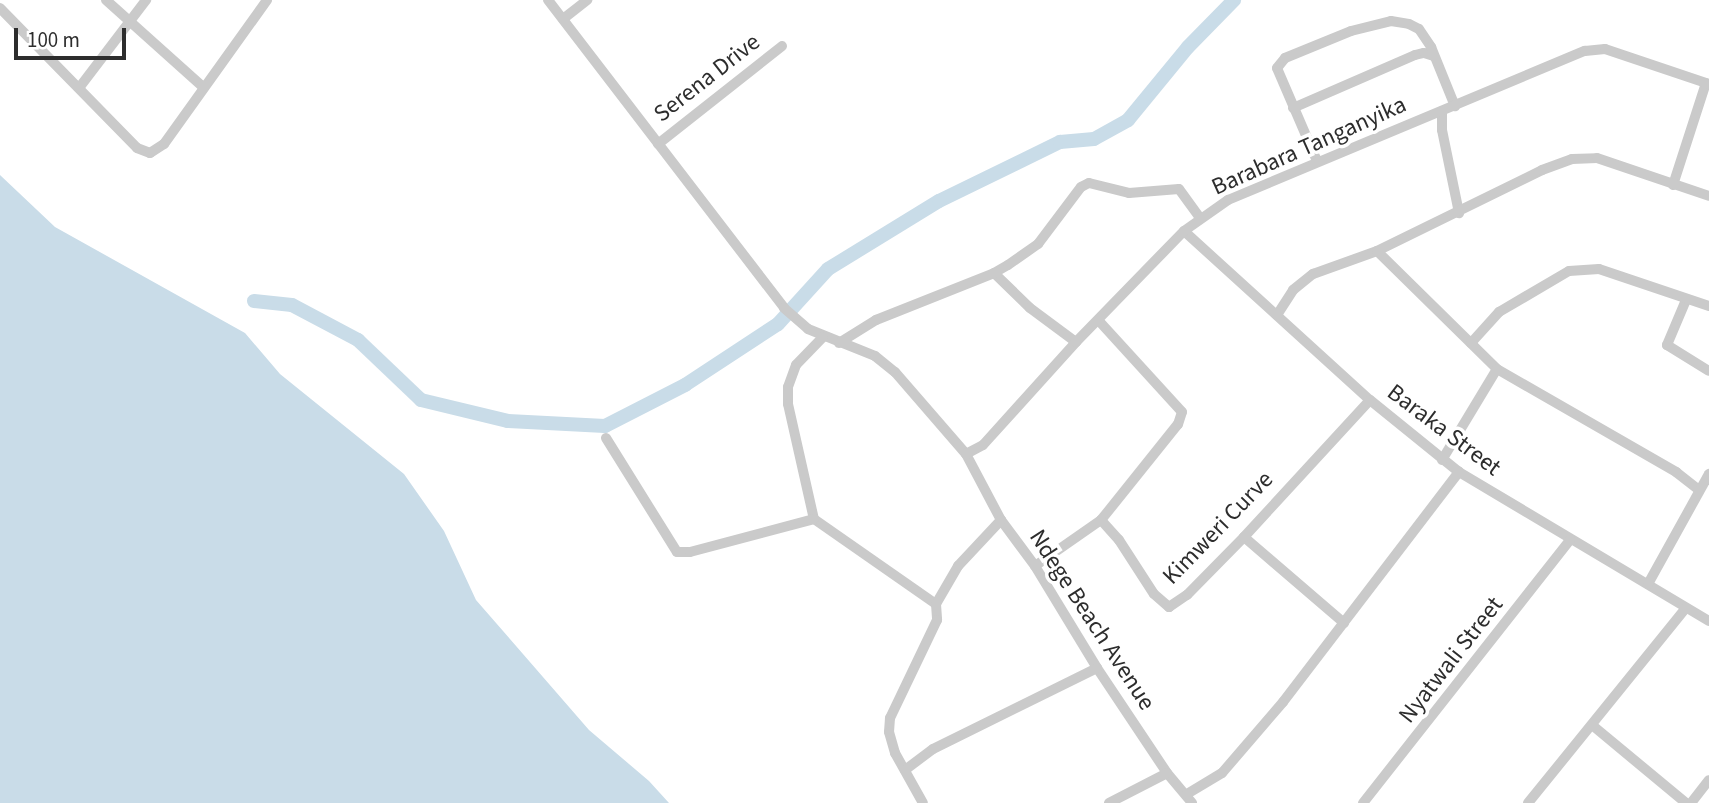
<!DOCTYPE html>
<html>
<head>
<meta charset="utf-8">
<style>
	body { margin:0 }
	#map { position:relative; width:1709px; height:803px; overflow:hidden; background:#fff; font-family:"Source Sans 3",sans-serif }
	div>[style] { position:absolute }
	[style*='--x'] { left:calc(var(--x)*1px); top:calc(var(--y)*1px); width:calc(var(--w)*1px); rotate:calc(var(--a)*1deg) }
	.water>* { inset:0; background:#c9dce8 }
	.river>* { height:14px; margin:-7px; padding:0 7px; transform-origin:7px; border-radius:7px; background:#c9dce8 }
	.minor>* { height:10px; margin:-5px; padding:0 5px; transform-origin:5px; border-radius:5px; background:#cacaca }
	span { translate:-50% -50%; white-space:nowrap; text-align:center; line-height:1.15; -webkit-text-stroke:7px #fff; paint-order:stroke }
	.street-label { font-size:24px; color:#2d2d2d }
	.scale { position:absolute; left:14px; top:28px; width:112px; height:32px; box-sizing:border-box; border:4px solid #2d2d2d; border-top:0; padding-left:9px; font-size:21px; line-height:24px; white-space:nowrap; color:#2d2d2d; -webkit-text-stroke:5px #fff; paint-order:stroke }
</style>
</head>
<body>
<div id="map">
	<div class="water">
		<i style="clip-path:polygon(0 175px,55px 227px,245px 333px,280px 374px,404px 474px,444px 531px,476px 600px,589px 730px,649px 781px,669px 803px,0 803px)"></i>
	</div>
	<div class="river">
		<i style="--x:254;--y:301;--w:38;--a:6"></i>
		<i style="--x:292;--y:305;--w:75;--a:27.9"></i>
		<i style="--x:358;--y:340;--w:87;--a:43.6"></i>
		<i style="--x:421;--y:400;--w:89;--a:13.6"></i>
		<i style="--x:508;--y:421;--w:97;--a:3"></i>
		<i style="--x:605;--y:426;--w:90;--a:-27.1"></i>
		<i style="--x:685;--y:385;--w:111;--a:-33.3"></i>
		<i style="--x:778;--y:324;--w:74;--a:-47.7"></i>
		<i style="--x:828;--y:269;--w:130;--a:-31.5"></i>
		<i style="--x:939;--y:201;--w:135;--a:-26"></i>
		<i style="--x:1060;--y:142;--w:34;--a:-5"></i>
		<i style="--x:1094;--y:139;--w:39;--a:-29"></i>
		<i style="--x:1128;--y:120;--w:94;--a:-50.6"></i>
		<i style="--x:1188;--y:47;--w:66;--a:-45.6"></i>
	</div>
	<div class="minor">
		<i style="--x:106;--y:0;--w:130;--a:41.9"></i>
		<i style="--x:548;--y:0;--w:388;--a:52.5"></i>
		<i style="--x:784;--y:308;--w:32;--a:41"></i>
		<i style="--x:808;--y:329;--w:72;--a:21.9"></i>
		<i style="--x:875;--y:356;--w:26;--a:39"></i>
		<i style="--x:895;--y:372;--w:108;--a:49.1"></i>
		<i style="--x:966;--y:454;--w:75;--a:62.1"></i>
		<i style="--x:1001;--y:520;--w:57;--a:53.5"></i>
		<i style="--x:1035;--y:566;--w:119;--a:58.7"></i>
		<i style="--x:1097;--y:668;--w:126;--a:56.3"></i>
		<i style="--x:1167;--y:773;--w:39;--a:50"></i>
		<i style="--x:0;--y:8;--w:196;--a:45.6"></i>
		<i style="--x:137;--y:148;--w:14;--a:21"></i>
		<i style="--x:150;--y:153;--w:17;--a:-33"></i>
		<i style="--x:164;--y:144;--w:177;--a:-54.4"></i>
		<i style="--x:563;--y:19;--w:31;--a:-38"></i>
		<i style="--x:79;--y:88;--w:111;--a:-52.7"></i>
		<i style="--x:1293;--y:108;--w:133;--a:-23.5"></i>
		<i style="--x:1415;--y:55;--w:9;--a:-13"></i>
		<i style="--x:1424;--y:53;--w:10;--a:17"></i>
		<i style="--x:1442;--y:111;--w:19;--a:90"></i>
		<i style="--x:1442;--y:130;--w:85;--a:78.4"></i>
		<i style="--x:658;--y:144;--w:158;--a:-38.3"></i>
		<i style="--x:1317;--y:161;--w:101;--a:-113.3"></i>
		<i style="--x:1277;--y:68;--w:13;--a:-51"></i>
		<i style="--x:1285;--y:58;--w:71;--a:-22.2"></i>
		<i style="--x:1351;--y:31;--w:41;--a:-14"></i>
		<i style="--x:1391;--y:21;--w:18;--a:9"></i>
		<i style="--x:1409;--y:24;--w:11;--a:27"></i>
		<i style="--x:1419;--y:29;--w:22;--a:56"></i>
		<i style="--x:1431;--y:47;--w:64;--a:67.9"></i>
		<i style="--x:1673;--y:185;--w:107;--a:-72.1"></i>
		<i style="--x:1184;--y:231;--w:251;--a:42.3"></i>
		<i style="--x:1370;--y:400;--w:114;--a:39"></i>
		<i style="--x:1459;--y:472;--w:291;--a:30.8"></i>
		<i style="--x:1377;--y:251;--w:168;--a:44.5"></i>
		<i style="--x:1497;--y:369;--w:207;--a:29.9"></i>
		<i style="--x:1676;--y:472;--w:29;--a:38"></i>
		<i style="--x:994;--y:273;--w:50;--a:44.2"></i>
		<i style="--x:1030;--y:308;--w:57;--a:36.5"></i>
		<i style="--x:1686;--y:300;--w:49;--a:112.9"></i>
		<i style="--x:1667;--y:345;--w:49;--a:31.8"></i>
		<i style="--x:1277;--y:315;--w:30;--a:-57"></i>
		<i style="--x:1293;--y:290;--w:26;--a:-39"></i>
		<i style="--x:1313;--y:274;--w:68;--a:-19.8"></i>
		<i style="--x:1377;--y:251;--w:184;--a:-26.1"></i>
		<i style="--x:1542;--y:170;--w:32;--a:-20"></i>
		<i style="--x:1572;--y:159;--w:25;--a:-2"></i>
		<i style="--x:1597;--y:158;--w:118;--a:18.7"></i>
		<i style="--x:1099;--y:321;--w:123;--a:47.6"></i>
		<i style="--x:1182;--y:412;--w:13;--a:108"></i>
		<i style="--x:1178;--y:424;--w:123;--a:128.7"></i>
		<i style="--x:823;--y:337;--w:39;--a:134"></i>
		<i style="--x:796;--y:365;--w:23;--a:110"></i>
		<i style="--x:788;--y:387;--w:17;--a:90"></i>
		<i style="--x:788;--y:404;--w:118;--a:77.3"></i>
		<i style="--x:814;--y:519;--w:149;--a:34.9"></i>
		<i style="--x:936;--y:604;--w:16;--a:86"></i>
		<i style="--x:937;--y:620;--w:109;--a:115.6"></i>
		<i style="--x:890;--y:718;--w:14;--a:94"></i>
		<i style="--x:889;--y:732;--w:22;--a:74"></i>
		<i style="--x:895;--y:753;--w:57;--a:60.8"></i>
		<i style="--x:839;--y:343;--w:44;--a:-31.9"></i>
		<i style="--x:876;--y:320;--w:127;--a:-21.7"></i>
		<i style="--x:994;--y:273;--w:16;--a:-30"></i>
		<i style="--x:1008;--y:265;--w:37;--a:-35"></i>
		<i style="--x:1038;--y:244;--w:71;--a:-53"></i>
		<i style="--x:1081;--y:187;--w:9;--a:-27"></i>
		<i style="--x:1089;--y:183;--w:41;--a:14"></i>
		<i style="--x:1129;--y:193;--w:50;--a:-4.6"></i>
		<i style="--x:1179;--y:189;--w:36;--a:54"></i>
		<i style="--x:1471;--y:343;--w:42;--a:-47.9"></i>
		<i style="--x:1499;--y:312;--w:81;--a:-30.4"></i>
		<i style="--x:1569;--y:271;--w:30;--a:-4"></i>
		<i style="--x:1599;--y:269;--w:116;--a:18.6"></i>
		<i style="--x:606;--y:438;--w:134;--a:58.1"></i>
		<i style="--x:677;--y:552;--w:13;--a:0"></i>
		<i style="--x:690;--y:552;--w:128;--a:-14.9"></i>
		<i style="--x:966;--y:454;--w:19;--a:-28"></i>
		<i style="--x:983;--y:445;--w:139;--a:-47.9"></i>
		<i style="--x:1076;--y:342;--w:155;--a:-45.8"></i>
		<i style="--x:1184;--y:231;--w:54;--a:-35.2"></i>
		<i style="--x:1228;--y:200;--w:387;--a:-22.7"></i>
		<i style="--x:1585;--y:51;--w:20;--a:-6"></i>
		<i style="--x:1605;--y:49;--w:110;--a:18.6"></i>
		<i style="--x:1442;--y:460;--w:106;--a:-58.9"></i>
		<i style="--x:1244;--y:537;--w:132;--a:40.7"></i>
		<i style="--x:1035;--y:566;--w:80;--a:-34.9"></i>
		<i style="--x:1101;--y:520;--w:27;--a:48"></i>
		<i style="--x:1119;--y:540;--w:64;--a:57.1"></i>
		<i style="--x:1154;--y:594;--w:20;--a:41"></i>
		<i style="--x:1169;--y:607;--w:22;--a:-34"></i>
		<i style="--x:1187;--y:595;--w:81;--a:-45.5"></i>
		<i style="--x:1244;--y:537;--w:186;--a:-47.4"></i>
		<i style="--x:1648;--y:584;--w:126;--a:-61"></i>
		<i style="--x:936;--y:604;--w:44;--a:-59.9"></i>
		<i style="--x:958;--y:566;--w:63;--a:-46.9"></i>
		<i style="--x:1592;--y:725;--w:122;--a:39.7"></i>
		<i style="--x:905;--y:770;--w:35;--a:-37"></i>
		<i style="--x:933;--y:749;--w:183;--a:-26.3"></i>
		<i style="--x:1187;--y:794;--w:41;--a:-31"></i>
		<i style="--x:1222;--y:773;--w:94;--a:-49.3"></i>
		<i style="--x:1283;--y:702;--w:290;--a:-52.6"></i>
		<i style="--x:1109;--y:803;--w:65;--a:-27.3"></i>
		<i style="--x:1363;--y:803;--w:335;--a:-51.8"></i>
		<i style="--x:1528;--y:803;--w:250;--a:-51"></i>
		<i style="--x:1691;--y:803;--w:29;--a:-52"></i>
	</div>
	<div class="street-label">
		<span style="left:707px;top:78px;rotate:-38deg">Serena Drive</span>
		<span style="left:1309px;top:146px;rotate:-24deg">Barabara Tanganyika</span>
		<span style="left:1444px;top:430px;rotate:37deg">Baraka Street</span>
		<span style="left:1218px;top:528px;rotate:-46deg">Kimweri Curve</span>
		<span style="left:1092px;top:620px;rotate:57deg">Ndege Beach Avenue</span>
		<span style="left:1451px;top:660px;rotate:-52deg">Nyatwali Street</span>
	</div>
	<div class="scale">100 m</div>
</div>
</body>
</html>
